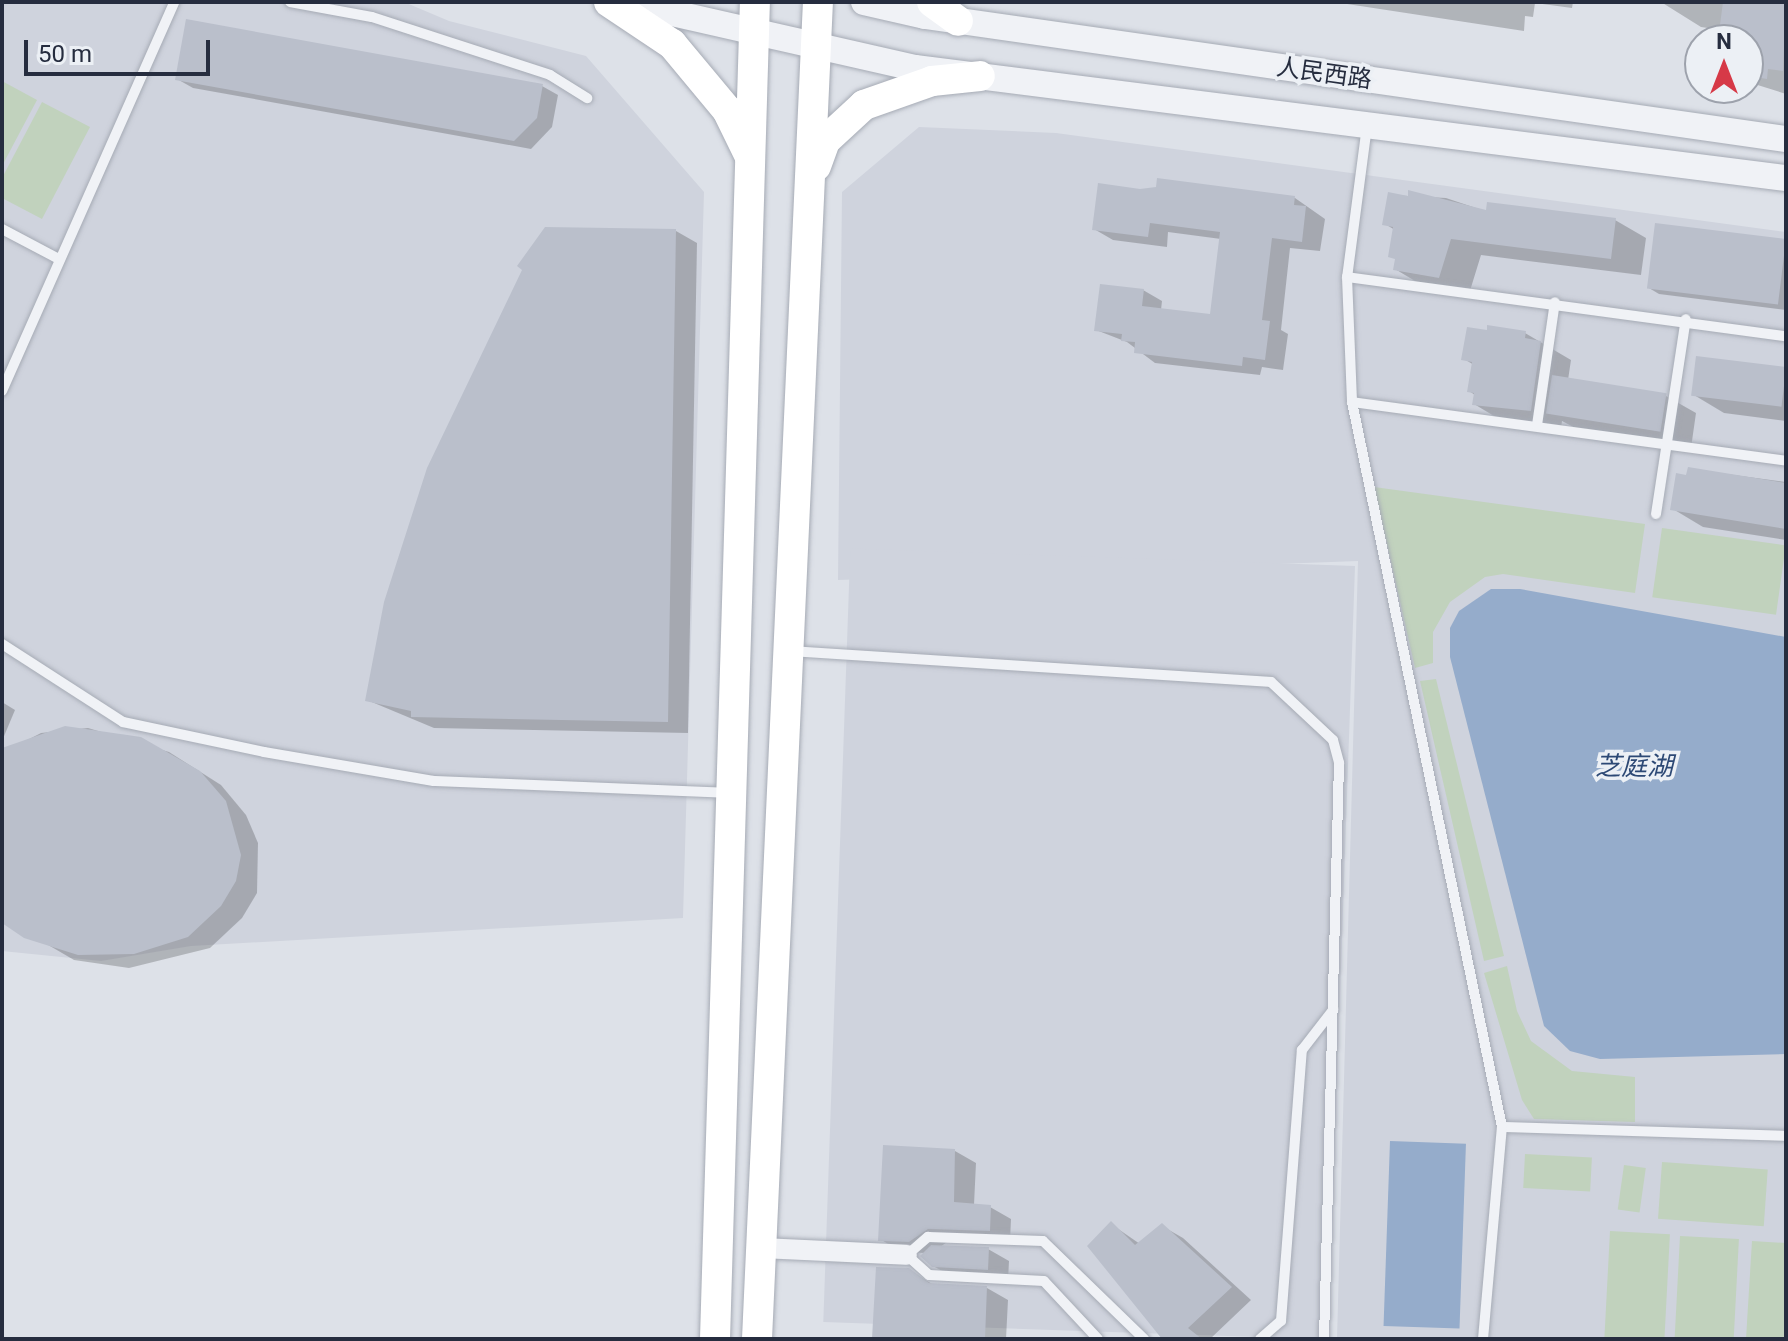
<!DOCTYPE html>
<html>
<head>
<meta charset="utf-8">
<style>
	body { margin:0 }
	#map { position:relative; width:1788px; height:1341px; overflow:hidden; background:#dde1e8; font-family:Roboto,"Noto Sans SC",sans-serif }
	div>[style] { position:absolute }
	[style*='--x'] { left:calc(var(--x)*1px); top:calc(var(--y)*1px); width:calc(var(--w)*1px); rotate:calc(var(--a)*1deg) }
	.built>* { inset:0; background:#cfd3dd; transform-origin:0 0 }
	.green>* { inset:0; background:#c1d2bd; transform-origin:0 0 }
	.water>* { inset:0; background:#95accb; transform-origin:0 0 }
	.shadow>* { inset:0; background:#0003 }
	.building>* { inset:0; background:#babfcb; transform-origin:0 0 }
	.roads { filter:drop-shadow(0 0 2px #a6abb5) drop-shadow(0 0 2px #a6abb5) }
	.service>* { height:10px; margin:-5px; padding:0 5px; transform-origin:5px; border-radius:5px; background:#f0f2f6 }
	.minor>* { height:20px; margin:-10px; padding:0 10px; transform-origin:10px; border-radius:10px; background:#f0f2f6 }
	.tertiary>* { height:26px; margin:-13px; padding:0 13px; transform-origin:13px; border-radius:13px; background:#f0f2f6 }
	.secondary>* { height:30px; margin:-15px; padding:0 15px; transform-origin:15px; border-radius:15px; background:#fff }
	span { translate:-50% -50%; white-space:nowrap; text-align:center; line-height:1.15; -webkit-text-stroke:7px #ecf0f5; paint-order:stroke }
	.street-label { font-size:24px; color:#262d3f }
	.water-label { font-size:26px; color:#2d4975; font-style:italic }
	.frame { position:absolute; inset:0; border:4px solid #262d3f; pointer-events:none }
	.north { position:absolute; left:1684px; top:24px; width:80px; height:80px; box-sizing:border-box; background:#ecf0f5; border:2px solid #9da2ac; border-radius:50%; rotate:0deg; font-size:22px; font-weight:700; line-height:32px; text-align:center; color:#262d3f }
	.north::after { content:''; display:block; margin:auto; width:28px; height:36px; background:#d63947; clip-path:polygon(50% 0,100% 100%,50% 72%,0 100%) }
	.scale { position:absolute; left:24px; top:40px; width:186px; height:36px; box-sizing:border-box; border:4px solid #262d3f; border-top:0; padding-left:10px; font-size:24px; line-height:28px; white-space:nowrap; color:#262d3f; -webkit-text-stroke:6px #ecf0f5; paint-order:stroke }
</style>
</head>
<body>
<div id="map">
	<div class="built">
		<i style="clip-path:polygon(2px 2px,404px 2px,449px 21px,586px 56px,704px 192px,683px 918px,191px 946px,101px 961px,2px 951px)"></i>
		<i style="clip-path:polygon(919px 127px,1056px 133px,1786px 232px,1786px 1339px,1337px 1339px,1358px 561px,838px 580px,842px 192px)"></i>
		<i style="left:1355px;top:566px;width:774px;height:505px;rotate:92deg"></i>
	</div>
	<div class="green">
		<i style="clip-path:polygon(2px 81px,37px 100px,2px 166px)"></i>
		<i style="clip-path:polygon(42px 102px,90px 127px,42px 219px,2px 198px,2px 178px)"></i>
		<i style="clip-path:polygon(1374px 487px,1645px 524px,1635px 593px,1503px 574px,1485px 577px,1450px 602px,1433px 632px,1433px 663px,1415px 668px)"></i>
		<i style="left:1662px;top:528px;width:125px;height:70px;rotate:8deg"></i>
		<i style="clip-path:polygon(1436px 679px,1504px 956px,1484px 961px,1420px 681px)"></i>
		<i style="clip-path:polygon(1507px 966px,1517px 1011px,1531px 1041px,1572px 1071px,1635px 1077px,1635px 1122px,1534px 1119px,1522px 1100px,1484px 973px)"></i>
		<i style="left:1525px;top:1154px;width:67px;height:34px;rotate:3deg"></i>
		<i style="left:1662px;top:1162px;width:106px;height:57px;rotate:4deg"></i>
		<i style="left:1624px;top:1165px;width:22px;height:45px;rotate:8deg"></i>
		<i style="left:1610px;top:1231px;width:60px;height:107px;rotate:3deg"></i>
		<i style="left:1680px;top:1236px;width:59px;height:103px;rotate:3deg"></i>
		<i style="clip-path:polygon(1752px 1241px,1786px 1243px,1786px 1339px,1746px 1339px)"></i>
	</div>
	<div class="water">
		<i style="clip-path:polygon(1491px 589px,1520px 589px,1786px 637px,1786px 1054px,1600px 1059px,1570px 1051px,1544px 1026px,1450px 657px,1450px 628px,1459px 611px)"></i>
		<i style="left:1390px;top:1141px;width:76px;height:185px;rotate:2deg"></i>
	</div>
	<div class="shadow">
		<i style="clip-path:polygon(1334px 2px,1573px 2px,1572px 8px,1535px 3px,1533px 17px,1525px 16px,1524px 31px)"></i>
		<i style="clip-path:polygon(1661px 2px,1786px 2px,1786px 94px,1748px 82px,1748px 40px,1720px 40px,1721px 30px,1701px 27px)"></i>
		<i style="clip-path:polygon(177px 79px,542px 86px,558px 95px,552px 127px,531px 149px,193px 88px)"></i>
		<i style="clip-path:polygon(1140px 191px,1295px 198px,1325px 219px,1320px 251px,1290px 248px,1281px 330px,1288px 334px,1283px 370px,1262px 367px,1260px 375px,1155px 363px,1127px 342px,1096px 330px,1143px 290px,1162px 301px,1161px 310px,1212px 316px,1221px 239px,1168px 232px,1167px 247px,1113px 240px,1094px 229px)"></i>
		<i style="clip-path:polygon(1389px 195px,1446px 198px,1488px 212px,1615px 220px,1646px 238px,1641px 275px,1481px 255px,1469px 294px,1425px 287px,1395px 269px,1395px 230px,1385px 224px)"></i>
		<i style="clip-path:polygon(676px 231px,697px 243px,688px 733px,434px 728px,367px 700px)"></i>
		<i style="clip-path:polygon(1786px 242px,1786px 310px,1659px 294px,1649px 288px)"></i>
		<i style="clip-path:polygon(1525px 333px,1571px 360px,1568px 380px,1666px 396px,1696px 413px,1691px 448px,1579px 430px,1562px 421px,1561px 428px,1504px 422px,1474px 404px,1475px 395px,1469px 391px,1474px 365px,1464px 359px)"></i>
		<i style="clip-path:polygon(1786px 369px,1786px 421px,1724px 413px,1694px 395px)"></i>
		<i style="clip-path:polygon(1689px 469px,1786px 482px,1786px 540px,1703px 527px,1673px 509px)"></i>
		<i style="clip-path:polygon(2px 702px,15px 710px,2px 741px)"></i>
		<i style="clip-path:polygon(88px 728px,169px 752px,221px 785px,246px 815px,258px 843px,257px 893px,242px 918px,210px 948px,129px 968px,74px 960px,2px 918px,2px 753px,41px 733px)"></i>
		<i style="clip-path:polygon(955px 1151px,976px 1163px,974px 1205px,990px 1207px,1011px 1219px,1010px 1242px,950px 1240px,940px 1247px,988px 1249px,1009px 1261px,1008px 1281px,955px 1278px,933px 1266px,926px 1253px,901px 1252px,880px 1239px)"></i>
		<i style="clip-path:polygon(1111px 1224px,1140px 1244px,1162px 1226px,1183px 1238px,1251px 1300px,1210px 1339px,1164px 1339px)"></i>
		<i style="clip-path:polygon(908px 1270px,934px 1285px,987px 1288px,1008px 1300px,1006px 1339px,874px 1339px)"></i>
	</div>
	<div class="building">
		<i style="clip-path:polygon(1723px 2px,1786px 2px,1783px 71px,1768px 69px,1767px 79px,1748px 76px,1748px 40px,1718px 40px)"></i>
		<i style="clip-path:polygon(186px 19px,543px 84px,537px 118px,514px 141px,175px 80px)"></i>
		<i style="clip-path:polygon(1157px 178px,1295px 196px,1294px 205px,1306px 206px,1302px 242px,1272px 238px,1262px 320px,1270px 321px,1265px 360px,1243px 357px,1242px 366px,1134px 353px,1135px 342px,1121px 341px,1122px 334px,1094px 331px,1100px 284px,1144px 289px,1142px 306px,1210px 314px,1220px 232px,1150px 223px,1148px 237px,1092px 230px,1098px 183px,1140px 189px,1156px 187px)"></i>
		<i style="clip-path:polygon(1408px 190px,1486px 210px,1487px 202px,1616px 218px,1611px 259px,1451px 239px,1439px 278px,1393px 270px,1395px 259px,1388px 257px,1393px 227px,1382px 225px,1388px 192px,1408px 196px)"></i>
		<i style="left:1655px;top:223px;width:132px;height:66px;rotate:7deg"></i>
		<i style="clip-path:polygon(545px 227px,676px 229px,668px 722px,411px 717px,411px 711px,365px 701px,384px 602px,427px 468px,522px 270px,517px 266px)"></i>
		<i style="clip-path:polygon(1487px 325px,1526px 331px,1525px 338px,1541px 341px,1531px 411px,1472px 405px,1474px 393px,1467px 392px,1472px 362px,1461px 360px,1467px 327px,1487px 330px)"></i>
		<i style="left:1696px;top:356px;width:91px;height:40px;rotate:7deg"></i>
		<i style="left:1552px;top:375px;width:116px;height:39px;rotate:9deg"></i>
		<i style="clip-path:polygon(1688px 467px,1786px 483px,1786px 529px,1670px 510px,1676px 473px,1686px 475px)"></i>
		<i style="clip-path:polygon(65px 726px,141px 737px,200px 771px,226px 801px,241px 855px,236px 881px,221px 906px,188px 937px,134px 954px,78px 955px,24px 938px,2px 923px,2px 748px)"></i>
		<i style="clip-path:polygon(883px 1145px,955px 1149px,954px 1202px,991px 1205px,990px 1231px,928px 1229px,909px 1242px,878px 1241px)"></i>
		<i style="clip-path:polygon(1111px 1221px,1135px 1245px,1162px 1223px,1232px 1287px,1188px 1328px,1202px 1339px,1162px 1339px,1087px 1246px)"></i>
		<i style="clip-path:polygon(931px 1245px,989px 1247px,988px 1270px,932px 1267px,920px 1256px)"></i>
		<i style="clip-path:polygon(876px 1267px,909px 1268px,929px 1283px,987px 1286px,985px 1339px,872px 1339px)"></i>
	</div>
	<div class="roads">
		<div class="service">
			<i style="--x:290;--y:2;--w:83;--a:10.4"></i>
			<i style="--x:372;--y:17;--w:187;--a:18"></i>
			<i style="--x:550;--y:75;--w:44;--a:31.9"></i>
			<i style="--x:1367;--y:126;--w:152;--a:97.5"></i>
			<i style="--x:1347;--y:277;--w:125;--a:87.7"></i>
			<i style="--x:1352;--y:402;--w:740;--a:78.31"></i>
			<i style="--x:1502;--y:1127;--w:284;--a:1.8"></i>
			<i style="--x:2;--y:229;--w:64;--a:27.8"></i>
			<i style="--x:1347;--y:277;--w:443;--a:7.7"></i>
			<i style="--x:2;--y:391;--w:425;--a:-66.1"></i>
			<i style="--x:1352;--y:402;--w:438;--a:7.7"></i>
			<i style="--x:1537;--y:425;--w:124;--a:-81.7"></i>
			<i style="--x:1656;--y:514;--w:197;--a:-81.3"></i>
			<i style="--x:2;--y:644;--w:144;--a:32.8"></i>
			<i style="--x:123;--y:722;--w:144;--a:12"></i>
			<i style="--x:264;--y:752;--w:172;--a:9.7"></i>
			<i style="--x:434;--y:781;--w:293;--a:2.3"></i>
			<i style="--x:791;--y:651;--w:481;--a:3.7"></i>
			<i style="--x:1271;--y:682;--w:85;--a:43.1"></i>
			<i style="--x:1333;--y:740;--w:24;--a:75"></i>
			<i style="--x:1339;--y:763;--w:576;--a:91.49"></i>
			<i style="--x:1098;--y:1339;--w:79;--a:-133"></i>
			<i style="--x:1044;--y:1281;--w:115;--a:-177"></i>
			<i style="--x:929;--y:1275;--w:30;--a:-138"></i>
			<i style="--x:907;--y:1255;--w:28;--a:-41"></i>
			<i style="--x:928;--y:1237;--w:115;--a:2"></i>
			<i style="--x:1043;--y:1241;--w:141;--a:44.1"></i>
			<i style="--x:1260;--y:1339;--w:28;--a:-41"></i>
			<i style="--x:1281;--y:1321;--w:272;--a:-85.6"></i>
			<i style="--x:1302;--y:1050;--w:51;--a:-52.2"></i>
			<i style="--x:1483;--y:1339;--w:213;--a:-84.9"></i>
		</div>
		<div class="minor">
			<i style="--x:761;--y:1248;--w:146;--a:2.7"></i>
		</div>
		<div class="tertiary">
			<i style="--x:624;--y:2;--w:298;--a:12.8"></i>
			<i style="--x:915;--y:68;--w:878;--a:7.2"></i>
			<i style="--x:864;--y:2;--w:63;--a:12.9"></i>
			<i style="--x:925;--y:16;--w:870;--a:8.13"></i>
		</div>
		<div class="secondary">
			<i style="--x:609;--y:2;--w:76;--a:33.7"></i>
			<i style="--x:672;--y:44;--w:86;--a:50.2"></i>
			<i style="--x:727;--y:110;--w:52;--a:63.9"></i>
			<i style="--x:932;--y:2;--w:32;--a:36"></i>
			<i style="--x:816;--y:166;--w:27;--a:-70"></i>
			<i style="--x:825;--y:141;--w:53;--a:-42.7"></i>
			<i style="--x:864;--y:105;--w:72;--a:-19.4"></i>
			<i style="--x:932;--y:81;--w:48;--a:-5.9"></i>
			<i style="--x:715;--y:1339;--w:1338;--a:-88.29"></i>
			<i style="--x:757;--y:1339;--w:1338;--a:-87.39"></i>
		</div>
	</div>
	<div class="street-label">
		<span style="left:1324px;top:74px;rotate:8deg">人民西路</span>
	</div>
	<div class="water-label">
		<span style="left:1634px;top:767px">芝庭湖</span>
	</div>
	<div class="frame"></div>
	<div class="north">N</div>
	<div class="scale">50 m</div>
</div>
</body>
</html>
